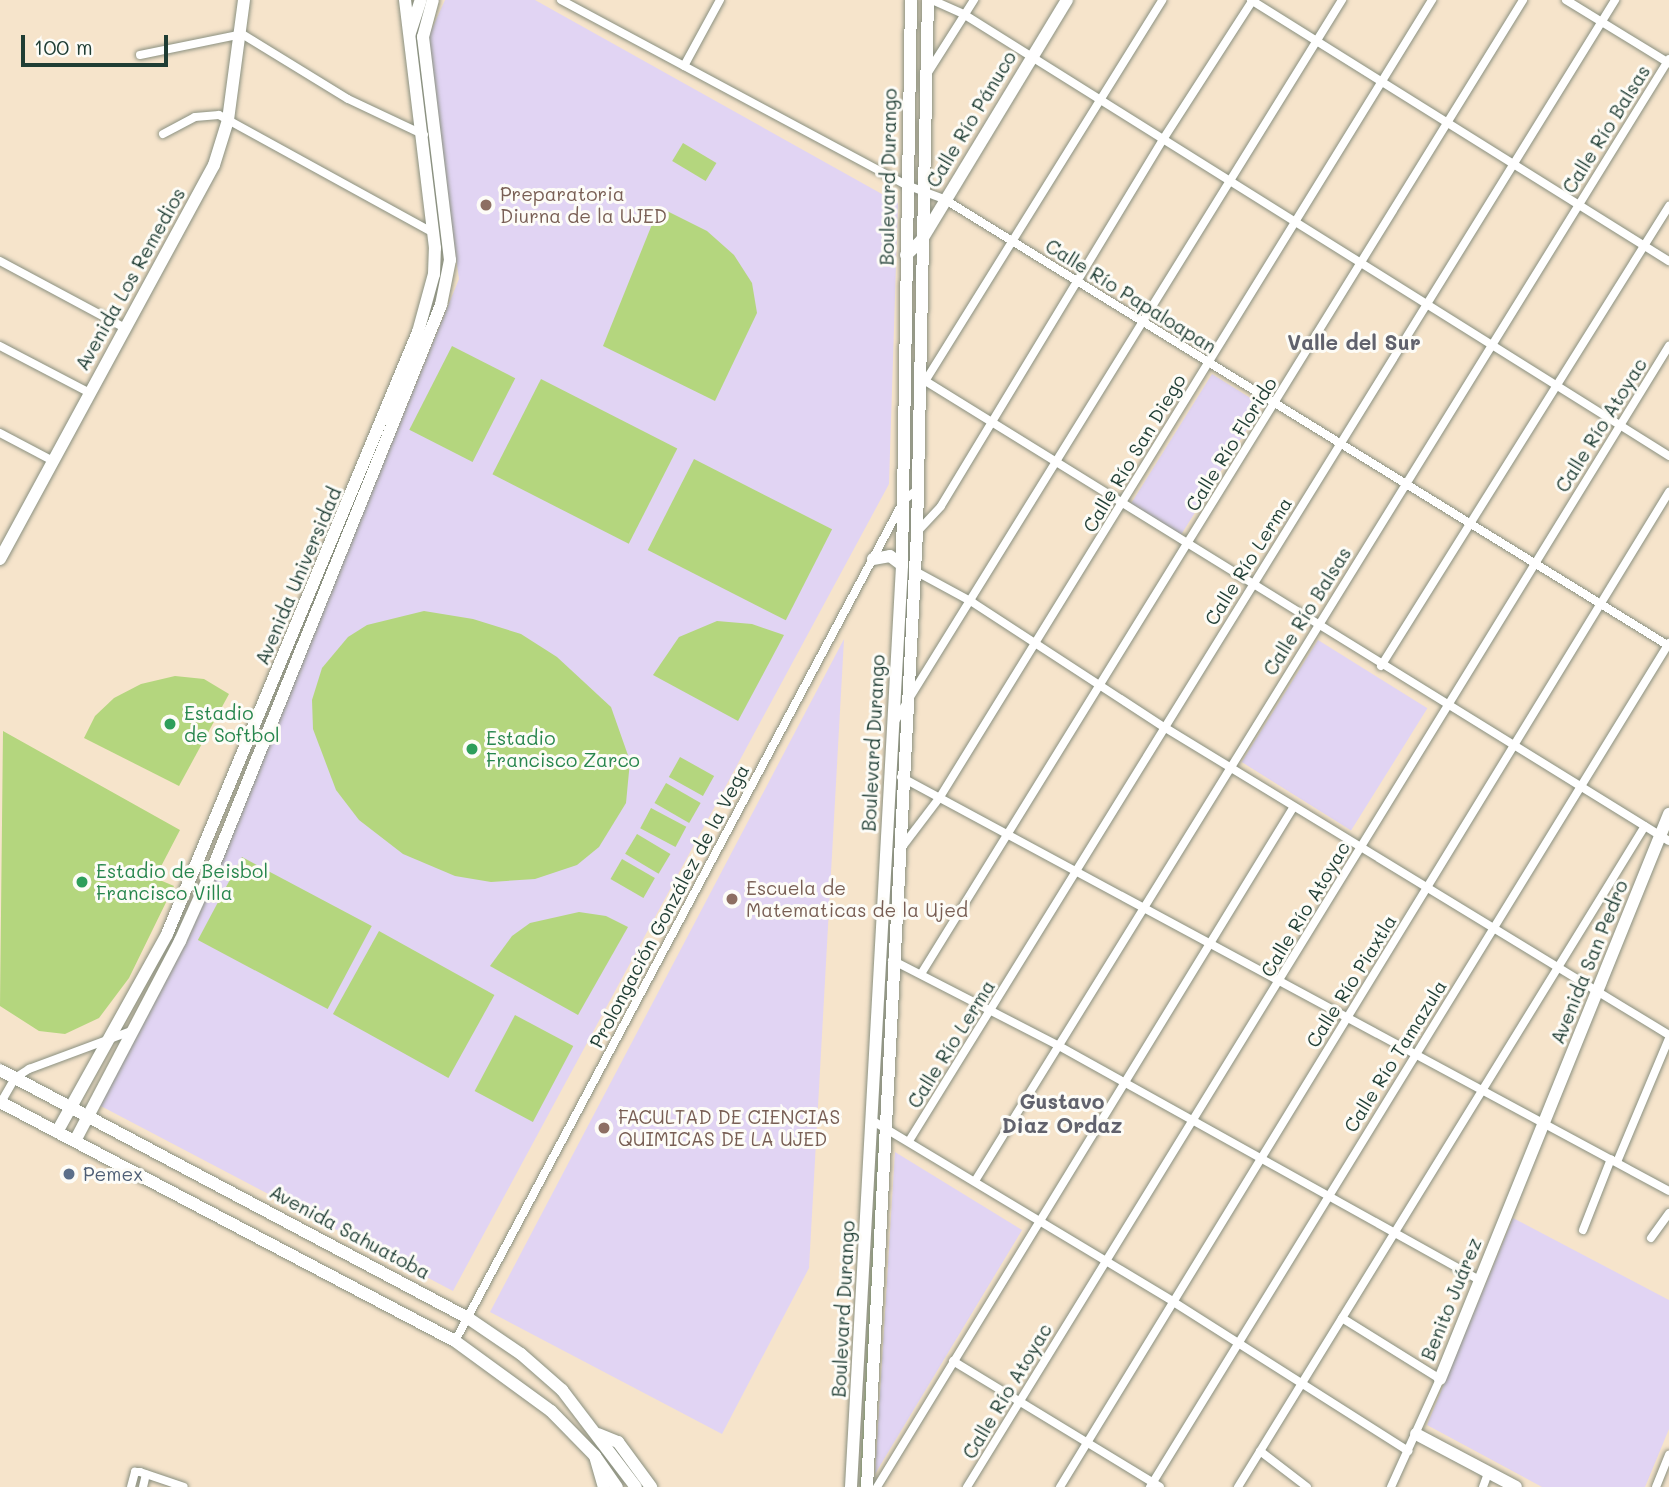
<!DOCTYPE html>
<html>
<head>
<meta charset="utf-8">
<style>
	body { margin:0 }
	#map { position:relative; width:1669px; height:1487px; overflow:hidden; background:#f6e4cb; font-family:Mali,sans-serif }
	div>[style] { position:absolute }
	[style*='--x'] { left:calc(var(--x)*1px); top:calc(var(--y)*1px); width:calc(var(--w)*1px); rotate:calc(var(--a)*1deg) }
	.built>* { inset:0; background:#e1d4f3; transform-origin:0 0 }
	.green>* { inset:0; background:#b4d67e; transform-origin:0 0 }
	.roads { filter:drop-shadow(0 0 2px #8a9080) drop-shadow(0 0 2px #8a9080) }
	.street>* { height:8px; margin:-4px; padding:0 4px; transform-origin:4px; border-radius:4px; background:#fff }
	.secondary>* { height:12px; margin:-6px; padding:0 6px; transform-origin:6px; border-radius:6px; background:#fff }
	.primary>* { height:12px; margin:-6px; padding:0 6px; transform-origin:6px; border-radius:6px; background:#fff }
	.dots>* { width:19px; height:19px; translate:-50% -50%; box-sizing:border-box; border:4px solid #fdfcf7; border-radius:50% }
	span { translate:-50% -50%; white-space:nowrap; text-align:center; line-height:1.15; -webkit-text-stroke:6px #fdfcf7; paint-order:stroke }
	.street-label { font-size:19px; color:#1f3d34 }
	.education-label { font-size:19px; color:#785e54 }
	.left { translate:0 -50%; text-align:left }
	.leisure-label { font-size:19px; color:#27864d }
	.service-label { font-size:19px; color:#4e5e75 }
	.neighbourhood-label { font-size:21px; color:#61626d; font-weight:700 }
	.scale { position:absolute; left:21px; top:35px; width:147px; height:32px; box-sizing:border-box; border:4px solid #1f3d34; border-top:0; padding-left:9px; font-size:21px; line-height:24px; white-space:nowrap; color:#1f3d34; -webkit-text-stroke:5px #fdfcf7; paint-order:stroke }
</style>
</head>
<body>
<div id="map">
	<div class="built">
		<i style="clip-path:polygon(445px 0,535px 0,898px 203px,889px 484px,453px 1291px,97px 1104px,190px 934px,459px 279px,426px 42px)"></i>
		<i style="left:1212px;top:374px;width:59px;height:153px;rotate:32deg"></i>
		<i style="clip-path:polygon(844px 639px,809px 1268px,722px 1434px,490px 1312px)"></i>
		<i style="left:1318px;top:640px;width:129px;height:144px;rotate:32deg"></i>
		<i style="clip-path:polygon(895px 1152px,1022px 1230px,875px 1474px)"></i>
		<i style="clip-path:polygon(1513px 1218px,1669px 1300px,1669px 1429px,1645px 1487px,1542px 1487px,1427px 1425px)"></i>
	</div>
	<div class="green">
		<i style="left:683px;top:143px;width:39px;height:21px;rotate:31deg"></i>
		<i style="clip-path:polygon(659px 207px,707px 231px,734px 255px,752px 283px,757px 313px,715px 401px,603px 346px)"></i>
		<i style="left:452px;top:346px;width:71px;height:94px;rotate:27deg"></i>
		<i style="left:541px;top:379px;width:153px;height:107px;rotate:27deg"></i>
		<i style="left:694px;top:459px;width:155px;height:102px;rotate:27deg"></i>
		<i style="clip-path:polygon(424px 611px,473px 619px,521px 634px,557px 657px,611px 707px,630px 761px,626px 803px,599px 847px,577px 865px,535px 879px,491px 882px,455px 876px,403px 854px,359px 820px,336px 790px,313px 729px,312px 700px,322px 668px,348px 637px,367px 625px)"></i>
		<i style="clip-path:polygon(717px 621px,752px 624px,784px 635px,738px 721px,653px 675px,679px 637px)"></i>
		<i style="clip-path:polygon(175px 676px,204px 679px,229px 694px,179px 786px,84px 738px,95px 716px,114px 698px,141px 684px)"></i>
		<i style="clip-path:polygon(3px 731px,180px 830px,155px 878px,174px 886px,129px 978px,99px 1018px,65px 1034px,39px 1031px,0 1006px)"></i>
		<i style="left:680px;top:757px;width:39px;height:23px;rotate:29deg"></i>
		<i style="left:666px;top:783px;width:40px;height:23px;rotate:30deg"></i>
		<i style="left:651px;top:808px;width:40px;height:23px;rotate:28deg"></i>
		<i style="left:637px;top:834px;width:39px;height:23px;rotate:31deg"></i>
		<i style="left:242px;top:857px;width:147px;height:94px;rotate:28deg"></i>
		<i style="left:622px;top:859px;width:38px;height:23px;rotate:30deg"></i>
		<i style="clip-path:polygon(579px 912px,606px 916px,628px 927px,578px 1015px,490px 966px,512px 936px,530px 923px)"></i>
		<i style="left:379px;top:931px;width:132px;height:95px;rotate:29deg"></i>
		<i style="left:515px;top:1015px;width:66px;height:86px;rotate:28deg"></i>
		<i style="left:881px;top:1133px;width:354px;height:3px;rotate:93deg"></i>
	</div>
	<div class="roads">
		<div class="street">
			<i style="--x:561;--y:0;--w:391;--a:28.2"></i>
			<i style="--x:906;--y:185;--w:40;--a:20.2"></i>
			<i style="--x:944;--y:199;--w:852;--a:31.66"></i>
			<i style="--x:932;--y:0;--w:36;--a:24"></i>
			<i style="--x:965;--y:15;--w:831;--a:32.06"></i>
			<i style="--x:1251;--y:0;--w:493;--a:32"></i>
			<i style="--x:1566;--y:0;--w:121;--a:31.5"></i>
			<i style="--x:140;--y:55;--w:104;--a:-11.6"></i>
			<i style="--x:242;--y:34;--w:124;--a:31.5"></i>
			<i style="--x:348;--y:99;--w:84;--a:25.3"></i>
			<i style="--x:684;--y:66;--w:75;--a:-61.4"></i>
			<i style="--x:927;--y:74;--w:88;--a:-57.6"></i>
			<i style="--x:163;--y:134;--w:36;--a:-28"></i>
			<i style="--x:195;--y:117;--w:24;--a:-5"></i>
			<i style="--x:219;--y:115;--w:245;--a:28.8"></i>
			<i style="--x:0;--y:261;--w:142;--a:28.2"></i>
			<i style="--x:0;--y:346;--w:102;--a:27.6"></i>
			<i style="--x:927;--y:382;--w:872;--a:31.74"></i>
			<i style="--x:924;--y:383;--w:451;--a:-58.1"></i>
			<i style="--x:0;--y:433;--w:60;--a:27.8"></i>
			<i style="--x:917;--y:532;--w:35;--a:-47"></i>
			<i style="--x:941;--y:506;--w:427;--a:-58.8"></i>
			<i style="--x:1162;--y:141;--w:168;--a:-57.2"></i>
			<i style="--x:915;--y:571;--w:65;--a:28.5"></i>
			<i style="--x:972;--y:602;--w:229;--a:33.1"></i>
			<i style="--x:1164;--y:727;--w:592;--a:31.38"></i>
			<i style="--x:1381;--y:666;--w:543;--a:-57.95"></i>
			<i style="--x:894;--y:723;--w:851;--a:-58.22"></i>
			<i style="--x:901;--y:777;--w:872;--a:28.33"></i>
			<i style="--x:902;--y:847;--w:63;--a:-52.8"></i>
			<i style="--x:940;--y:797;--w:937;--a:-58.31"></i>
			<i style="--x:892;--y:960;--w:188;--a:27.2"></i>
			<i style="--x:1059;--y:1046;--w:481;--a:29.1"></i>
			<i style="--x:921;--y:974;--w:1145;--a:-58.28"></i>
			<i style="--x:0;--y:1104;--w:30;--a:-60"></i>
			<i style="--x:15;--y:1078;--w:17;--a:-33"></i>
			<i style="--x:29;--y:1069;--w:109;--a:-20.4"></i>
			<i style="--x:873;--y:1121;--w:349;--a:31"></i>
			<i style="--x:1172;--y:1301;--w:280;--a:32.4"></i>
			<i style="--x:909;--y:1141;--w:1342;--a:-58.25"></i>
			<i style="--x:1617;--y:1162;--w:134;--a:-67.2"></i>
			<i style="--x:975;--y:1181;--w:1319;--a:-58.26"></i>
			<i style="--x:1583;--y:1230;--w:76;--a:-68.5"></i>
			<i style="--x:1651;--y:1238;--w:31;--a:-54"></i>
			<i style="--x:1342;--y:1318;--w:115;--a:31.9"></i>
			<i style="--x:1440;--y:1379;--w:119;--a:114.4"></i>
			<i style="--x:455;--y:1341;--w:953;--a:-61.9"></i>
			<i style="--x:904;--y:500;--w:16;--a:-38"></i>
			<i style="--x:953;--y:1361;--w:242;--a:31.3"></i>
			<i style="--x:1260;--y:1451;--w:59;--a:37.5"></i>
			<i style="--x:131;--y:1487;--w:16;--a:-75"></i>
			<i style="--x:135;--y:1472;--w:5;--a:0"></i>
			<i style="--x:140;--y:1472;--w:46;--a:18.8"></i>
			<i style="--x:143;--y:1487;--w:13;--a:-77"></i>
			<i style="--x:877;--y:1487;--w:796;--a:-58.51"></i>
			<i style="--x:967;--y:1487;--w:1340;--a:-58.4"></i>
			<i style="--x:1060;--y:1487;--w:1167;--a:-58.53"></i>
			<i style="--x:1150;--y:1487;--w:991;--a:-58.41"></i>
			<i style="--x:1238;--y:1487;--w:776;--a:-58.38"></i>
			<i style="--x:1483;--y:1487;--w:15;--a:-70"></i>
			<i style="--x:1656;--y:1487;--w:35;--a:-68"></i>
		</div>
		<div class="secondary">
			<i style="--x:410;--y:33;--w:35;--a:-72"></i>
			<i style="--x:906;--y:255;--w:21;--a:-43"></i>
			<i style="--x:921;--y:241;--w:282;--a:-58.8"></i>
			<i style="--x:0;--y:559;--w:448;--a:-61.5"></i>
			<i style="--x:214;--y:165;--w:47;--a:-72.7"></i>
			<i style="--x:228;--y:120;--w:121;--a:-82.4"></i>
			<i style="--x:57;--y:1132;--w:227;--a:-60.9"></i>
			<i style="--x:167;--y:934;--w:652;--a:-67.37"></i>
			<i style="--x:418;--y:332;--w:60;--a:-74.6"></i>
			<i style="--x:434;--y:274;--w:26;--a:-88"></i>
			<i style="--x:435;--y:248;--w:250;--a:-96.9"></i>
			<i style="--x:75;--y:1141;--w:226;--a:-62.3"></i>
			<i style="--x:180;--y:941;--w:78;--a:-65.7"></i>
			<i style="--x:212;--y:870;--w:610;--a:-67.94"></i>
			<i style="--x:441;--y:305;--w:46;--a:-78.7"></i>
			<i style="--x:450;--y:260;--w:225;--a:-96.9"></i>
			<i style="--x:423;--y:37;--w:38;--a:-75"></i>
			<i style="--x:1440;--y:1379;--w:610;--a:-67.94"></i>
			<i style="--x:598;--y:1434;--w:22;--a:22"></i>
			<i style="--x:618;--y:1442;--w:56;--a:53.7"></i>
			<i style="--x:1416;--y:1434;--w:113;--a:27.9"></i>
			<i style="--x:595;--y:1456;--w:32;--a:74"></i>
		</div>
		<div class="primary">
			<i style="--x:873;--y:559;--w:17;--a:-10"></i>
			<i style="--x:890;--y:556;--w:15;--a:37"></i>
			<i style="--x:0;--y:1070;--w:530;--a:27.92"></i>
			<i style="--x:468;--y:1318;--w:64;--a:34.2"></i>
			<i style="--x:521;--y:1354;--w:55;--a:41.3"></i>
			<i style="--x:562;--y:1390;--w:122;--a:52.7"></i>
			<i style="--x:0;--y:1102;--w:514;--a:27.71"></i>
			<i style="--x:455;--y:1341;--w:119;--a:36.1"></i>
			<i style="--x:551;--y:1411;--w:63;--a:45.6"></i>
			<i style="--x:595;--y:1456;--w:38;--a:55"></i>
			<i style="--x:851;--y:1487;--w:923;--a:-86.83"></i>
			<i style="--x:902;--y:565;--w:565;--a:-89.09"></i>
			<i style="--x:867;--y:1487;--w:956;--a:-87"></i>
			<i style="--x:917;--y:532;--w:532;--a:-88.82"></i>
		</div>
	</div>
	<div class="dots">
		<i style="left:486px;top:205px;background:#8d6e63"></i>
		<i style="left:170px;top:724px;background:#2e9e5b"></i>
		<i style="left:472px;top:749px;background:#2e9e5b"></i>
		<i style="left:82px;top:882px;background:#2e9e5b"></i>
		<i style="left:732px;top:899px;background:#8d6e63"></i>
		<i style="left:604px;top:1128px;background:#8d6e63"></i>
		<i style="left:69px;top:1174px;background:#5c6f8a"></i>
	</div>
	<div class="street-label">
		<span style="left:971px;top:119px;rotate:-59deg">Calle Río Pánuco</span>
		<span style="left:1606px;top:129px;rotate:-58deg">Calle Río Balsas</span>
		<span style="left:888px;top:177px;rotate:-89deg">Boulevard Durango</span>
		<span style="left:130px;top:279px;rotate:-61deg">Avenida Los Remedios</span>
		<span style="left:1131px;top:296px;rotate:32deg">Calle Río Papaloapan</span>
		<span style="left:1601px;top:425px;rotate:-58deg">Calle Río Atoyac</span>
		<span style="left:1231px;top:444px;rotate:-58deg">Calle Río Florido</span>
		<span style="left:1134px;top:453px;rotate:-59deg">Calle Río San Diego</span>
		<span style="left:1248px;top:561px;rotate:-58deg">Calle Río Lerma</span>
		<span style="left:298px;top:576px;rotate:-67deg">Avenida Universidad</span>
		<span style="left:1307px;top:611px;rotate:-58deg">Calle Río Balsas</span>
		<span style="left:873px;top:743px;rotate:-87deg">Boulevard Durango</span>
		<span style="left:669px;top:906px;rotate:-62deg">Prolongación González de la Vega</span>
		<span style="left:1305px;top:909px;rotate:-59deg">Calle Río Atoyac</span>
		<span style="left:1589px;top:962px;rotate:-68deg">Avenida San Pedro</span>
		<span style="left:1351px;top:981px;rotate:-58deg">Calle Río Piaxtla</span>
		<span style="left:951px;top:1044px;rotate:-58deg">Calle Río Lerma</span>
		<span style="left:1395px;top:1056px;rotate:-58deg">Calle Río Tamazula</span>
		<span style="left:350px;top:1232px;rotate:28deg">Avenida Sahuatoba</span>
		<span style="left:1451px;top:1299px;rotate:-68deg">Benito Juárez</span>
		<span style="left:843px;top:1309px;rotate:-87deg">Boulevard Durango</span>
		<span style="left:1007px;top:1391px;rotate:-59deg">Calle Río Atoyac</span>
	</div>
	<div class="education-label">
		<span class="left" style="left:500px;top:205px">Preparatoria<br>Diurna de la UJED</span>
		<span class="left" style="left:746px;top:899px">Escuela de<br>Matematicas de la Ujed</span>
		<span class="left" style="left:618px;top:1128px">FACULTAD DE CIENCIAS<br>QUIMICAS DE LA UJED</span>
	</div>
	<div class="leisure-label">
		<span class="left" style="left:184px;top:724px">Estadio<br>de Softbol</span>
		<span class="left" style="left:486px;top:749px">Estadio<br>Francisco Zarco</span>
		<span class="left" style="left:96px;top:882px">Estadio de Beisbol<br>Francisco Villa</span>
	</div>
	<div class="service-label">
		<span class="left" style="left:83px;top:1174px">Pemex</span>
	</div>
	<div class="neighbourhood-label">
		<span style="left:1354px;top:342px">Valle del Sur</span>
		<span style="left:1062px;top:1113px">Gustavo<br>Diaz Ordaz</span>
	</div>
	<div class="scale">100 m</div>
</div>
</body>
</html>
